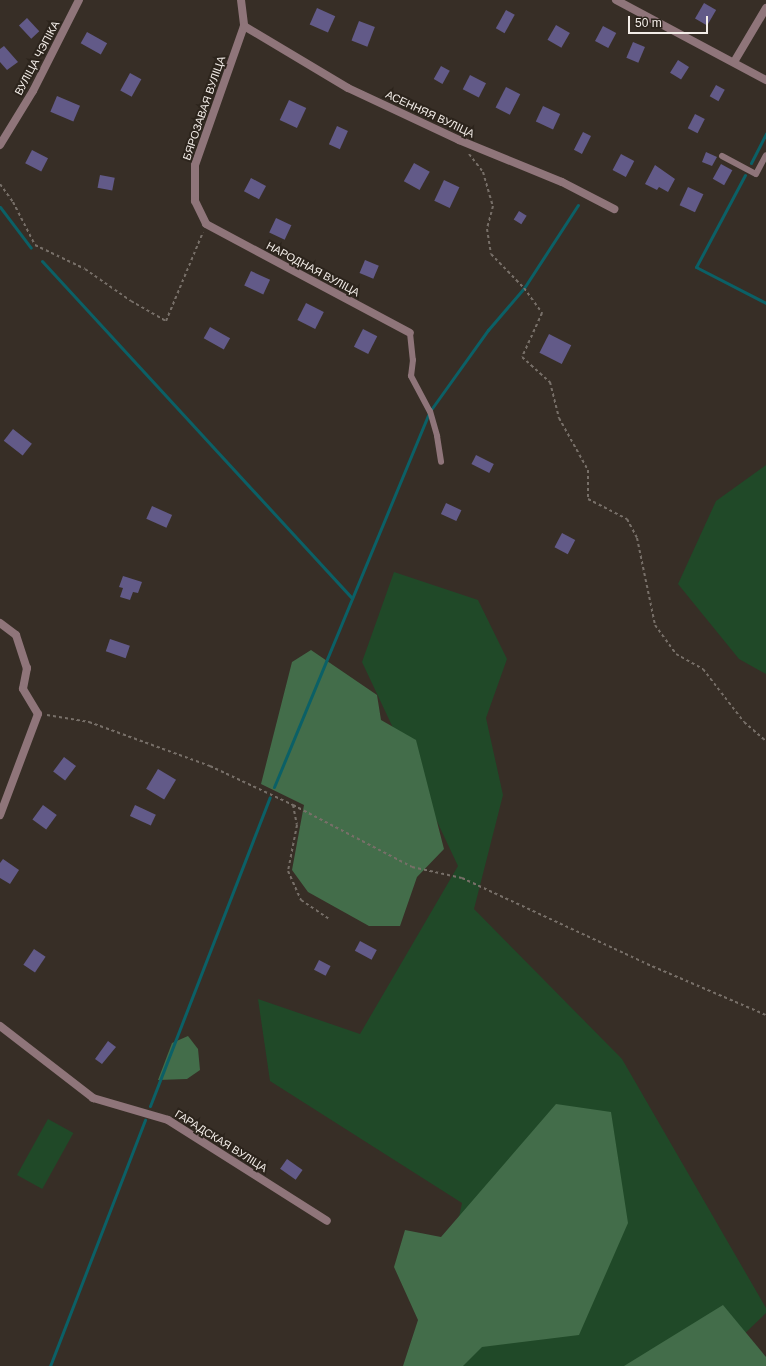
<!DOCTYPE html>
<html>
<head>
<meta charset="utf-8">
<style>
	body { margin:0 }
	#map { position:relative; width:766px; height:1366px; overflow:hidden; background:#372e26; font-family:Helvetica,sans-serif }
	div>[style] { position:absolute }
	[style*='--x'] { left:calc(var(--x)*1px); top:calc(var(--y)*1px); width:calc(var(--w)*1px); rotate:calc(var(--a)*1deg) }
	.green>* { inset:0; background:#204928; transform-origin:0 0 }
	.forest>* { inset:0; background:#436d4a }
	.stream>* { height:3px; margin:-1.5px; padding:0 1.5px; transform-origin:1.5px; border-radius:1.5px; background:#0b6066 }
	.building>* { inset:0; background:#625a88; transform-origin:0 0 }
	.path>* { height:2px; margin-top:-1px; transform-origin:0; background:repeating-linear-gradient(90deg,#776f68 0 3px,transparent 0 6px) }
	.lane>* { height:6px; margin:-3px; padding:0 3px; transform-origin:3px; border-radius:3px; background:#8f757a }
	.street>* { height:8px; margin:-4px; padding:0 4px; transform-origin:4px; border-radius:4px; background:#8f757a }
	span { translate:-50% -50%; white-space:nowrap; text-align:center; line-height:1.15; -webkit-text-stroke:4px #2c241c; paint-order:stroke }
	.street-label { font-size:11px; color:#f3ede8 }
	.scale { position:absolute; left:628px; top:16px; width:80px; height:18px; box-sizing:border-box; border:2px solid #f3ede8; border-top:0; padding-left:5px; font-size:12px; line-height:14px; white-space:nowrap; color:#f3ede8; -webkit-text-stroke:3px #2c241c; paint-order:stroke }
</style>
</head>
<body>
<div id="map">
	<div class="green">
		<i style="clip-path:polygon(766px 465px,766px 674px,739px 659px,678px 584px,716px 501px)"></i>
		<i style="clip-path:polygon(394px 572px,478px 600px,507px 659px,486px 718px,503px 795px,474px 909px,622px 1059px,766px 1308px,766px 1313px,711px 1366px,427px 1366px,462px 1203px,270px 1081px,258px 999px,360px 1034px,458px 866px,362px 662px)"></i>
		<i style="left:48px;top:1119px;width:29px;height:64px;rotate:29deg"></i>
	</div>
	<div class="forest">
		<i style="clip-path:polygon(311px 650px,377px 695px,381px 720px,416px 740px,444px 849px,417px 877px,400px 926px,369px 926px,308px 892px,292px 870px,304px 805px,261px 784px,292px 662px)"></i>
		<i style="clip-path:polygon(188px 1036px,198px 1049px,200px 1070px,187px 1079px,158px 1080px,172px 1043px)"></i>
		<i style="clip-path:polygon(556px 1104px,611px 1112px,628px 1223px,579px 1335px,482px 1347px,463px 1366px,403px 1366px,418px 1320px,394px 1267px,405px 1230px,441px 1237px)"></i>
		<i style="clip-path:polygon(723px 1305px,766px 1357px,766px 1366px,624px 1366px)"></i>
	</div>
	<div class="stream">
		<i style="--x:751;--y:163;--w:33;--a:-63"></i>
		<i style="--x:745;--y:175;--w:104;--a:118"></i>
		<i style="--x:696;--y:267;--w:79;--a:27.2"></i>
		<i style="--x:0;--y:207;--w:51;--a:52.9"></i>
		<i style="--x:42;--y:261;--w:458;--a:47.4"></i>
		<i style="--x:274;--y:787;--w:407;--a:-67.5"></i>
		<i style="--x:430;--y:411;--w:100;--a:-54.4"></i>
		<i style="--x:488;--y:330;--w:55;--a:-49.4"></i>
		<i style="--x:524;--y:288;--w:99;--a:-57"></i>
		<i style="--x:150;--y:1106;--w:331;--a:-68.8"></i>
		<i style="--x:50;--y:1366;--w:264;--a:-68.9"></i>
	</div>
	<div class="building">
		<i style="left:704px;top:3px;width:14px;height:18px;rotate:30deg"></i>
		<i style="left:317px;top:8px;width:20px;height:18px;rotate:24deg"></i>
		<i style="left:506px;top:10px;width:10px;height:21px;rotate:29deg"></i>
		<i style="left:27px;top:18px;width:18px;height:11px;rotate:47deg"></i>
		<i style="left:359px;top:21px;width:17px;height:21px;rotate:21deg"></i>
		<i style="left:556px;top:25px;width:16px;height:17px;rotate:30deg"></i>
		<i style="left:603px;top:26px;width:15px;height:17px;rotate:28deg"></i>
		<i style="left:87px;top:32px;width:23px;height:13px;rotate:29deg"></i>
		<i style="left:633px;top:42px;width:13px;height:17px;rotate:23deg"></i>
		<i style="clip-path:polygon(4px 46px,18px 62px,7px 70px,0 62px,0 49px)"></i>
		<i style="left:678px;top:60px;width:13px;height:15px;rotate:32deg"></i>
		<i style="left:441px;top:66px;width:10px;height:15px;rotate:29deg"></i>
		<i style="left:130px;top:73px;width:13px;height:20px;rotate:29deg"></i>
		<i style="left:470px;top:75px;width:18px;height:16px;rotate:27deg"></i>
		<i style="left:716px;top:85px;width:10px;height:13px;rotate:29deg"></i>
		<i style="left:506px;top:87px;width:16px;height:23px;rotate:27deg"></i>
		<i style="left:57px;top:96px;width:25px;height:17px;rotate:23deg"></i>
		<i style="left:289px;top:100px;width:19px;height:22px;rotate:25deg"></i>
		<i style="left:543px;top:106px;width:19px;height:17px;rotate:25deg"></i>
		<i style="left:695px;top:114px;width:11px;height:16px;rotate:27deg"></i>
		<i style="left:337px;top:126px;width:12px;height:20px;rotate:24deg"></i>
		<i style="left:583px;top:132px;width:9px;height:20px;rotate:27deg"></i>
		<i style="left:32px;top:150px;width:18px;height:15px;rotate:27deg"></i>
		<i style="clip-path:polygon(706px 152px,717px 157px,712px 166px,702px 162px)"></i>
		<i style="left:621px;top:154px;width:15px;height:18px;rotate:28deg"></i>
		<i style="left:414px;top:163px;width:18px;height:21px;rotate:29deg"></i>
		<i style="left:721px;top:164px;width:13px;height:17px;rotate:29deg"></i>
		<i style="clip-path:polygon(655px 165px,675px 179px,668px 192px,659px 187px,657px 190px,645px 184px)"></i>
		<i style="left:100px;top:175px;width:15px;height:13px;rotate:11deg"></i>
		<i style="left:251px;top:178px;width:17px;height:15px;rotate:28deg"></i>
		<i style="left:444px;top:180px;width:17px;height:23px;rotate:25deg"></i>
		<i style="left:688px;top:187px;width:17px;height:20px;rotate:25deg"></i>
		<i style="left:519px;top:211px;width:9px;height:10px;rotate:32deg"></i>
		<i style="left:276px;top:218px;width:17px;height:16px;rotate:25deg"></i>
		<i style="left:365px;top:260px;width:15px;height:14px;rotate:23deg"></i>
		<i style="left:251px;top:271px;width:21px;height:16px;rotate:25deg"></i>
		<i style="left:306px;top:303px;width:20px;height:19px;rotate:27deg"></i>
		<i style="left:210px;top:327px;width:23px;height:13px;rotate:29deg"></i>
		<i style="left:363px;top:329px;width:16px;height:20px;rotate:27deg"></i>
		<i style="left:549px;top:334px;width:25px;height:21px;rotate:27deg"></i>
		<i style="left:13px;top:429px;width:24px;height:15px;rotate:38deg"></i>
		<i style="left:476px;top:455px;width:20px;height:10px;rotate:27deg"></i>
		<i style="left:446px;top:503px;width:17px;height:12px;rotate:25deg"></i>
		<i style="left:152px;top:506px;width:22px;height:14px;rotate:24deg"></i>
		<i style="left:562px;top:533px;width:15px;height:16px;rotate:28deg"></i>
		<i style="clip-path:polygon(123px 576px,142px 582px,138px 593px,133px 592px,130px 600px,120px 597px,123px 588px,119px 587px)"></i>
		<i style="left:110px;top:639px;width:21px;height:13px;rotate:19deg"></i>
		<i style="left:64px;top:757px;width:15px;height:18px;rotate:37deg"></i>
		<i style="left:158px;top:769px;width:21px;height:23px;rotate:31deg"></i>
		<i style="left:43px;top:805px;width:17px;height:18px;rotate:36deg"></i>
		<i style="left:135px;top:805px;width:23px;height:12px;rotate:25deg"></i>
		<i style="clip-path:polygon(3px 859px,19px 870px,10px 884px,0 878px,0 863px)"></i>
		<i style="left:360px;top:941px;width:19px;height:11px;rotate:28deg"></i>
		<i style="left:34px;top:949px;width:14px;height:19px;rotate:34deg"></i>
		<i style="left:319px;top:960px;width:13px;height:11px;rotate:27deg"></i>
		<i style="clip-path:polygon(108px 1041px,116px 1047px,102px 1064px,95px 1059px)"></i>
		<i style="left:287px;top:1159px;width:19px;height:12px;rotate:35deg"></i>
	</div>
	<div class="path">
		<i style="--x:469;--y:154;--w:23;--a:52"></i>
		<i style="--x:483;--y:172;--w:35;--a:74"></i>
		<i style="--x:493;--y:206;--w:24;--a:105"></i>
		<i style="--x:487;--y:229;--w:25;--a:81"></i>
		<i style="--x:491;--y:254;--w:47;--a:45.9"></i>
		<i style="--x:524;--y:288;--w:31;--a:54"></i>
		<i style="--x:542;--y:313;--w:48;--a:114.4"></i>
		<i style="--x:522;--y:357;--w:38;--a:42"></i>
		<i style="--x:550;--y:382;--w:37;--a:76"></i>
		<i style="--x:559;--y:418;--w:60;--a:60.9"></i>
		<i style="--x:588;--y:470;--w:29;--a:90"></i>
		<i style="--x:588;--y:499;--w:44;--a:27.1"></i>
		<i style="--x:627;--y:519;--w:21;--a:62"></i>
		<i style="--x:637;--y:538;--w:89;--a:78.3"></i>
		<i style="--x:655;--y:625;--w:36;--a:54"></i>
		<i style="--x:676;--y:654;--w:31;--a:29"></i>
		<i style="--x:703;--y:669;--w:67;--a:52.3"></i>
		<i style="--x:744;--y:722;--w:29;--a:41"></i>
		<i style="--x:0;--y:184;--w:22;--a:54"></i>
		<i style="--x:13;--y:202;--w:48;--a:62.9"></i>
		<i style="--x:35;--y:245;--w:55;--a:25.6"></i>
		<i style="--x:85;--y:269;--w:56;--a:34.8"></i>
		<i style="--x:131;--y:301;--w:40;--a:29.7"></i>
		<i style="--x:166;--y:321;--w:96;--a:-67.4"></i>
		<i style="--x:47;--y:715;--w:43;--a:9.5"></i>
		<i style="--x:89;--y:722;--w:129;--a:20"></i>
		<i style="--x:210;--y:766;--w:92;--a:25.2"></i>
		<i style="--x:293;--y:805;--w:134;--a:27.5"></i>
		<i style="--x:412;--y:867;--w:51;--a:12.4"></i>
		<i style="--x:462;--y:878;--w:204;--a:24.9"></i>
		<i style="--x:647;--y:964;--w:129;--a:23.2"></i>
		<i style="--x:293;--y:805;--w:20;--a:79"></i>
		<i style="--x:297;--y:825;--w:47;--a:101.1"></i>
		<i style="--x:288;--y:871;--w:32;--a:66"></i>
		<i style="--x:301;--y:900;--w:34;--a:34"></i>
	</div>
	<div class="lane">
		<i style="--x:722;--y:156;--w:38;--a:28"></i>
		<i style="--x:756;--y:174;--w:21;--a:-62"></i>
		<i style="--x:410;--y:333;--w:27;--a:84"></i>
		<i style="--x:413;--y:360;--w:16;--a:97"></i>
		<i style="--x:411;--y:376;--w:40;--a:62"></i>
		<i style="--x:430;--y:411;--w:26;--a:74"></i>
		<i style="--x:437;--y:436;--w:26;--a:81"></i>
	</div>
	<div class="street">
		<i style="--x:241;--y:0;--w:26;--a:83"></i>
		<i style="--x:244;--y:26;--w:147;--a:109.4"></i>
		<i style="--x:195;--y:165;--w:36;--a:90"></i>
		<i style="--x:195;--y:201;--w:25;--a:64"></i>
		<i style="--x:206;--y:224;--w:231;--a:28.1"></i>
		<i style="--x:616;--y:0;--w:170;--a:28.1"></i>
		<i style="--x:244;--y:26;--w:121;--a:30.8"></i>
		<i style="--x:348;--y:88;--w:123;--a:25.1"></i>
		<i style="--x:459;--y:140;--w:111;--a:22.2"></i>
		<i style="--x:562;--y:182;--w:59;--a:27.4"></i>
		<i style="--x:734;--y:62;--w:63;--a:-59.3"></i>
		<i style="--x:0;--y:145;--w:63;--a:-58.6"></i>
		<i style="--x:33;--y:91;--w:102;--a:-63.2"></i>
		<i style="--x:0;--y:623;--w:20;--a:37"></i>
		<i style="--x:16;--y:635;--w:35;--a:72"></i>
		<i style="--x:27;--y:668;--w:21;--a:101"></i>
		<i style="--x:23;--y:689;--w:29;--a:59"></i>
		<i style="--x:38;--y:714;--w:108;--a:110.6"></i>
		<i style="--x:0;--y:1026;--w:118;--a:37.7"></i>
		<i style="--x:93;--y:1098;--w:78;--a:16.3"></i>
		<i style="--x:168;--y:1120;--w:188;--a:32.4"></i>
	</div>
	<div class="street-label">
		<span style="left:37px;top:58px;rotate:-62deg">ВУЛІЦА ЧЭПІКА</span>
		<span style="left:204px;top:108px;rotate:-71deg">БЯРОЗАВАЯ ВУЛІЦА</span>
		<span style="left:430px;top:114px;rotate:25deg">АСЕННЯЯ ВУЛІЦА</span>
		<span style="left:313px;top:269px;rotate:28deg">НАРОДНАЯ ВУЛІЦА</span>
		<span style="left:221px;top:1141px;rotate:32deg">ГАРАДСКАЯ ВУЛІЦА</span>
	</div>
	<div class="scale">50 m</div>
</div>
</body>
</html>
